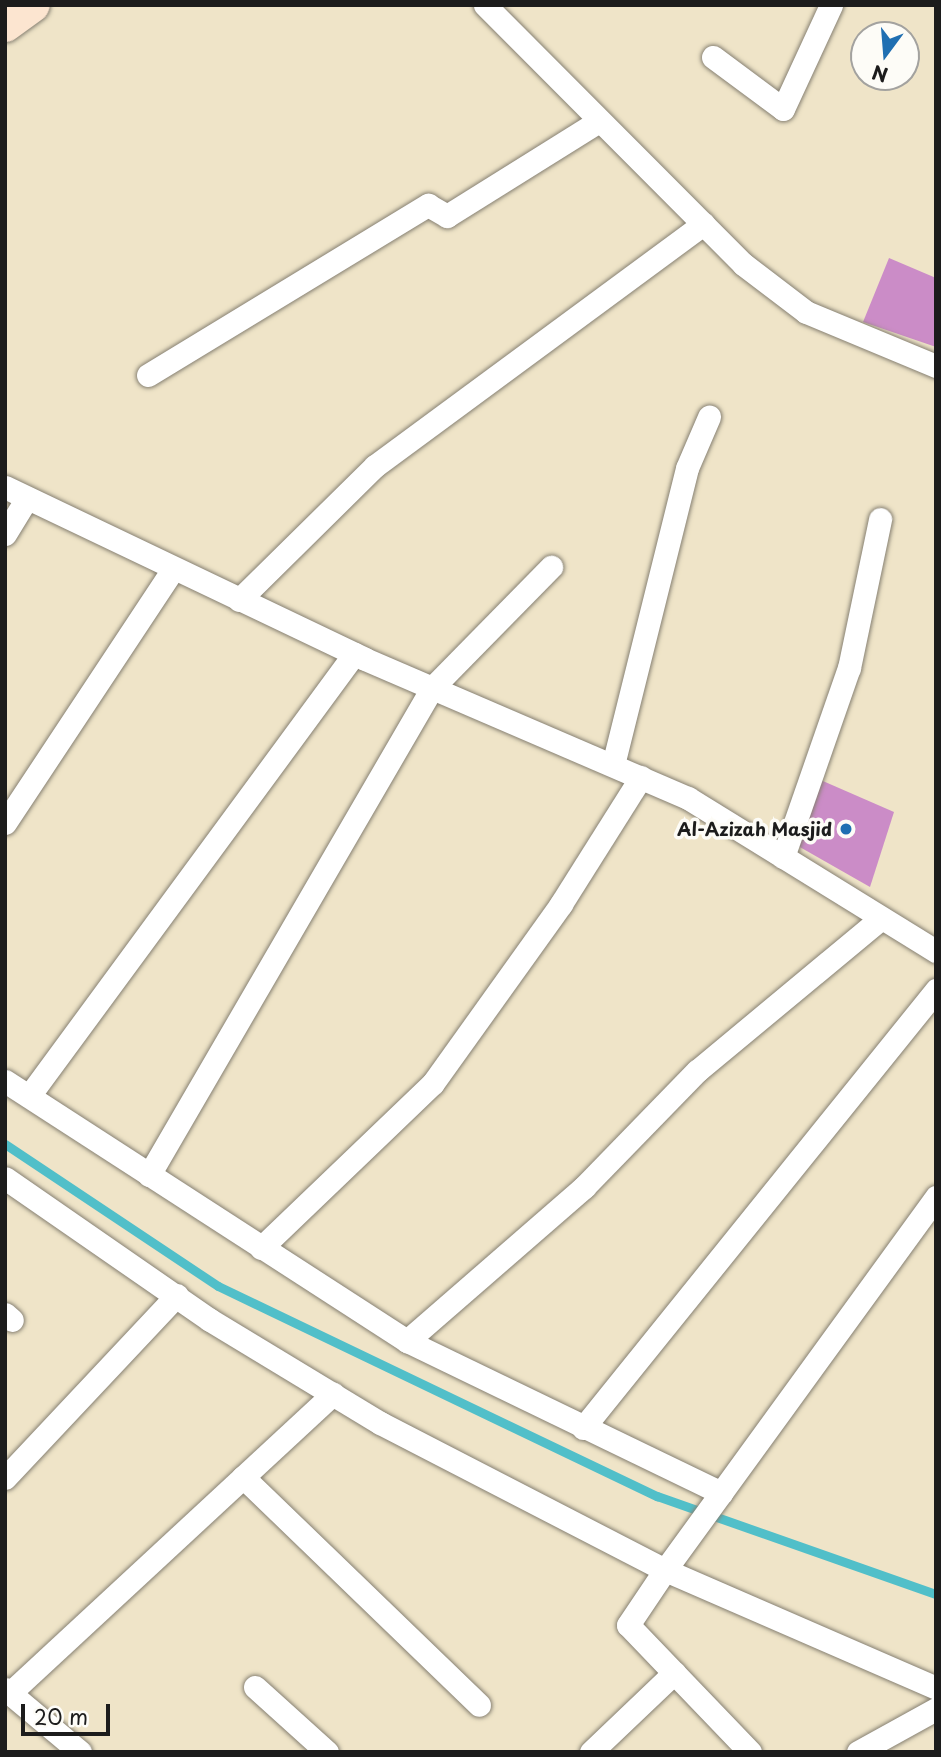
<!DOCTYPE html>
<html>
<head>
<meta charset="utf-8">
<style>
	body { margin:0 }
	#map { position:relative; width:941px; height:1757px; overflow:hidden; background:#efe4c8; font-family:"Playpen Sans",sans-serif }
	div>[style] { position:absolute }
	[style*='--x'] { left:calc(var(--x)*1px); top:calc(var(--y)*1px); width:calc(var(--w)*1px); rotate:calc(var(--a)*1deg) }
	.stream>* { height:9px; margin:-4.5px; padding:0 4.5px; transform-origin:4.5px; border-radius:4.5px; background:#51bfc9 }
	.building>* { inset:0; background:#cb8cc7 }
	.roads { filter:drop-shadow(0 0 2px #868072) drop-shadow(0 0 2px #868072) }
	.street>* { height:23px; margin:-11.5px; padding:0 11.5px; transform-origin:11.5px; border-radius:11.5px; background:#fff }
	.secondary>* { height:33px; margin:-16.5px; padding:0 16.5px; transform-origin:16.5px; border-radius:16.5px; background:#fce5d0 }
	.dots>* { width:19px; height:19px; translate:-50% -50%; box-sizing:border-box; border:4px solid #fdfcf7; border-radius:50% }
	span { translate:-50% -50%; white-space:nowrap; text-align:center; line-height:1.15; -webkit-text-stroke:7px #fdfcf7; paint-order:stroke }
	.poi-label { font-size:18px; color:#1c1c1c; font-weight:700 }
	.right { translate:-100% -50%; text-align:right }
	.frame { position:absolute; inset:0; border:7px solid #1c1c1c; pointer-events:none }
	.north { position:absolute; left:850px; top:21px; width:70px; height:70px; box-sizing:border-box; background:#fdfcf7; border:2px solid #a3a29f; border-radius:50%; rotate:196deg; font-size:19px; font-weight:700; line-height:28px; text-align:center; color:#1c1c1c }
	.north::after { content:''; display:block; margin:auto; width:24px; height:32px; background:#1f6fb2; clip-path:polygon(50% 0,100% 100%,50% 72%,0 100%) }
	.scale { position:absolute; left:21px; top:1704px; width:89px; height:32px; box-sizing:border-box; border:4px solid #1c1c1c; border-top:0; padding-left:9px; font-size:21px; line-height:24px; white-space:nowrap; color:#1c1c1c; -webkit-text-stroke:5px #fdfcf7; paint-order:stroke }
</style>
</head>
<body>
<div id="map">
	<div class="stream">
		<i style="--x:5;--y:1144;--w:256;--a:33.7"></i>
		<i style="--x:218;--y:1286;--w:487;--a:25.6"></i>
		<i style="--x:657;--y:1496;--w:296;--a:19.4"></i>
	</div>
	<div class="building">
		<i style="clip-path:polygon(889px 258px,936px 278px,936px 347px,863px 322px)"></i>
		<i style="clip-path:polygon(816px 778px,894px 812px,870px 887px,798px 846px)"></i>
	</div>
	<div class="roads">
		<div class="street">
			<i style="--x:485;--y:5;--w:366;--a:45.1"></i>
			<i style="--x:743;--y:264;--w:79;--a:37.3"></i>
			<i style="--x:806;--y:312;--w:141;--a:22.6"></i>
			<i style="--x:713;--y:57;--w:87;--a:36.6"></i>
			<i style="--x:783;--y:109;--w:115;--a:-65.2"></i>
			<i style="--x:148;--y:375;--w:328;--a:-31.3"></i>
			<i style="--x:428;--y:205;--w:22;--a:30"></i>
			<i style="--x:447;--y:216;--w:179;--a:-32"></i>
			<i style="--x:5;--y:487;--w:399;--a:25.5"></i>
			<i style="--x:365;--y:659;--w:352;--a:23.3"></i>
			<i style="--x:688;--y:798;--w:291;--a:31.7"></i>
			<i style="--x:5;--y:534;--w:42;--a:-58.6"></i>
			<i style="--x:239;--y:600;--w:191;--a:-44.6"></i>
			<i style="--x:375;--y:466;--w:408;--a:-36.4"></i>
			<i style="--x:613;--y:765;--w:306;--a:-76"></i>
			<i style="--x:687;--y:468;--w:56;--a:-66.7"></i>
			<i style="--x:5;--y:823;--w:305;--a:-56.5"></i>
			<i style="--x:783;--y:857;--w:200;--a:-70.8"></i>
			<i style="--x:849;--y:668;--w:152;--a:-78.2"></i>
			<i style="--x:5;--y:1081;--w:479;--a:32.9"></i>
			<i style="--x:407;--y:1341;--w:349;--a:25.8"></i>
			<i style="--x:721;--y:1493;--w:95;--a:126"></i>
			<i style="--x:665;--y:1570;--w:321;--a:-152.7"></i>
			<i style="--x:380;--y:1423;--w:199;--a:-148.8"></i>
			<i style="--x:210;--y:1320;--w:249;--a:-145.3"></i>
			<i style="--x:29;--y:1096;--w:549;--a:-53.67"></i>
			<i style="--x:149;--y:1175;--w:563;--a:-59.84"></i>
			<i style="--x:432;--y:688;--w:170;--a:-45.5"></i>
			<i style="--x:261;--y:1248;--w:238;--a:-43.8"></i>
			<i style="--x:433;--y:1083;--w:220;--a:-54.4"></i>
			<i style="--x:561;--y:904;--w:150;--a:-57.8"></i>
			<i style="--x:5;--y:1314;--w:9;--a:41"></i>
			<i style="--x:407;--y:1341;--w:235;--a:-41"></i>
			<i style="--x:584;--y:1187;--w:162;--a:-45.8"></i>
			<i style="--x:697;--y:1071;--w:239;--a:-39.7"></i>
			<i style="--x:583;--y:1428;--w:563;--a:-51.13"></i>
			<i style="--x:243;--y:1477;--w:328;--a:44"></i>
			<i style="--x:5;--y:1478;--w:251;--a:-46.8"></i>
			<i style="--x:721;--y:1493;--w:366;--a:-54"></i>
			<i style="--x:255;--y:1687;--w:97;--a:42.1"></i>
			<i style="--x:5;--y:1689;--w:98;--a:40"></i>
			<i style="--x:11;--y:1692;--w:439;--a:-42.8"></i>
			<i style="--x:591;--y:1752;--w:115;--a:-43.6"></i>
			<i style="--x:750;--y:1752;--w:176;--a:-133.8"></i>
			<i style="--x:628;--y:1625;--w:66;--a:-56.1"></i>
			<i style="--x:665;--y:1570;--w:296;--a:23.5"></i>
			<i style="--x:858;--y:1752;--w:89;--a:-28.9"></i>
		</div>
		<div class="secondary">
			<i style="--x:5;--y:25;--w:34;--a:-36"></i>
		</div>
	</div>
	<div class="dots">
		<i style="left:846px;top:829px;background:#1f6fb2"></i>
	</div>
	<div class="poi-label">
		<span class="right" style="left:832px;top:829px">Al-Azizah Masjid</span>
	</div>
	<div class="frame"></div>
	<div class="north">N</div>
	<div class="scale">20 m</div>
</div>
</body>
</html>
